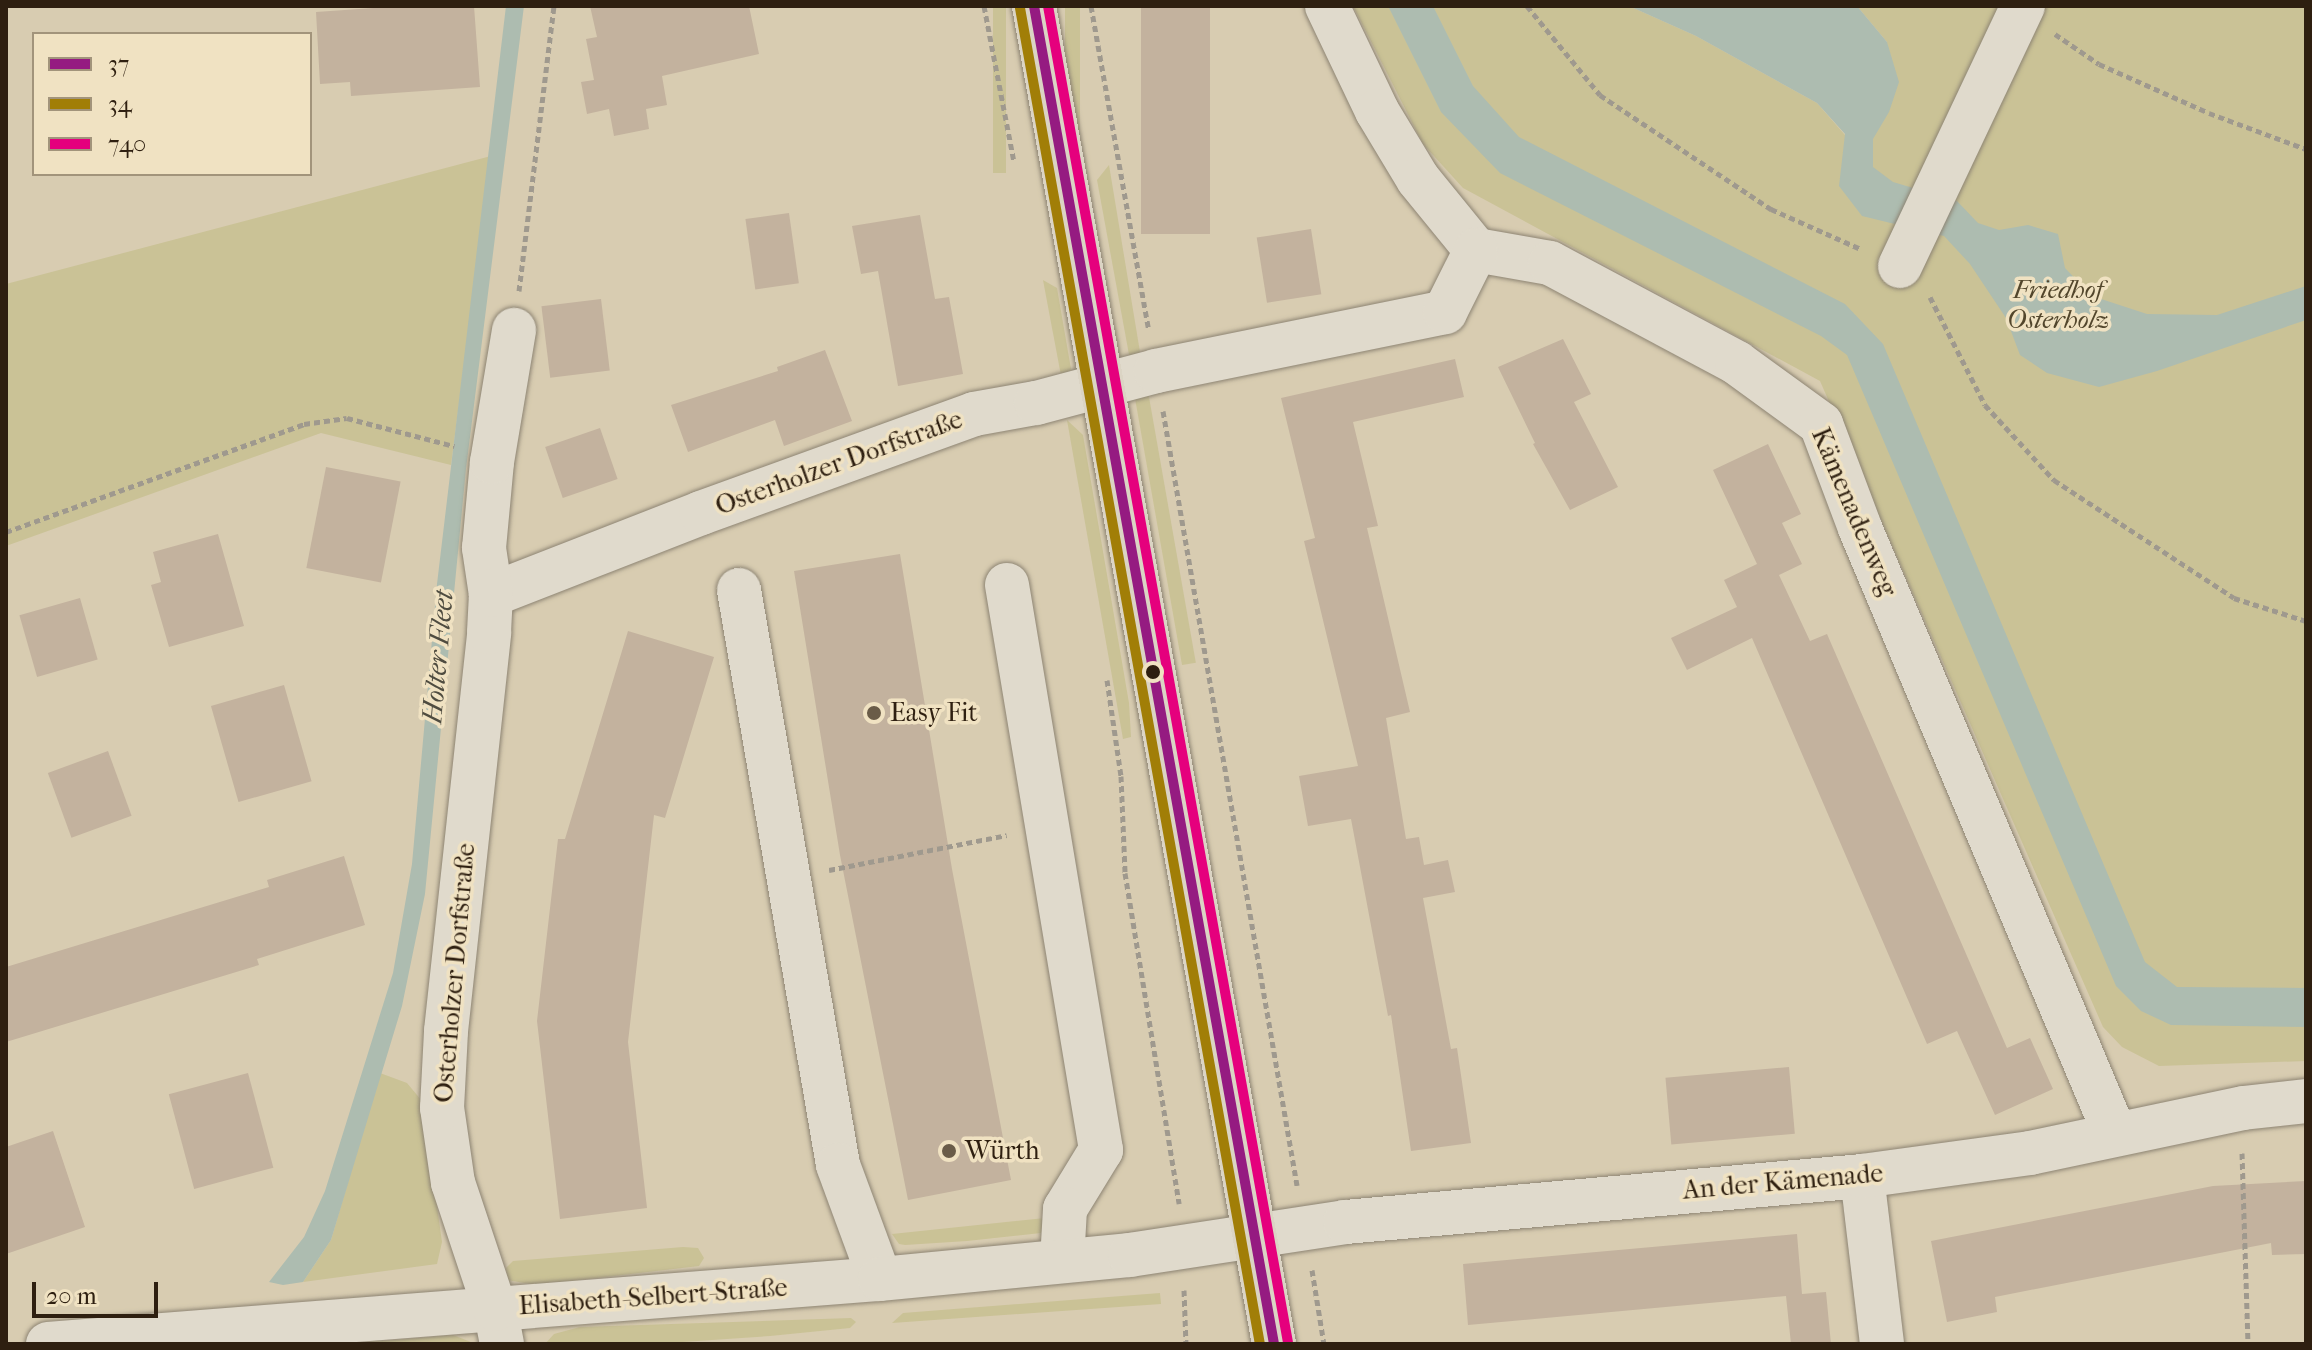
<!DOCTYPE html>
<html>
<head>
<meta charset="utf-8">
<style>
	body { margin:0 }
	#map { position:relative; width:2312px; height:1350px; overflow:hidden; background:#d8ccb1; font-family:"IM FELL French Canon",serif }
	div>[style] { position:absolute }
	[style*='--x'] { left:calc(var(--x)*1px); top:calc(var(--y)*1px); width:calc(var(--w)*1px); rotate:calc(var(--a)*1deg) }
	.green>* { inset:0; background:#cac296; transform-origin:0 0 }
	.water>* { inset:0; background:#adbcb0 }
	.building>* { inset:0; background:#c3b29e; transform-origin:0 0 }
	.path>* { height:5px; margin-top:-2.5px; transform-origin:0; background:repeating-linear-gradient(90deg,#9f998e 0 6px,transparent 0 10px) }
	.roads { filter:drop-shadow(0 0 2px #8d8473) drop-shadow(0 0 2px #8d8473) }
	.minor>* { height:44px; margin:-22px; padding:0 22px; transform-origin:22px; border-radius:22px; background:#e0dacc }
	.major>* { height:44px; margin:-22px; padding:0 22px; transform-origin:22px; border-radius:22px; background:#dbd4c4 }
	.bus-1>* { height:10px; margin:-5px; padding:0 5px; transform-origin:5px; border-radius:5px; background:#951b81 }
	.bus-2>* { height:10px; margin:-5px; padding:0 5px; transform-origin:5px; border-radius:5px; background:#a17e07 }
	.bus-3>* { height:10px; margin:-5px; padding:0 5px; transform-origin:5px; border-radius:5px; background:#e5007d }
	.dots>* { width:22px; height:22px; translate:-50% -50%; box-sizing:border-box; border:4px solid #f0e2c2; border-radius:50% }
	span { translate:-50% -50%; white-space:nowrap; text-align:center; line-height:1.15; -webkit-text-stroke:7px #f0e2c2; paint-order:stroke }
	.park-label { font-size:26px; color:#52462c; font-style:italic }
	.street-label { font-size:26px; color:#2e1f10 }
	.poi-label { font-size:26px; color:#2e1f10 }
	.left { translate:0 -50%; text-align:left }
	.water-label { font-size:28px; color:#4f4c40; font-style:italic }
	.frame { position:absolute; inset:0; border:8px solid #2e1f10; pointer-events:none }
	.legend { position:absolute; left:32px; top:32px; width:280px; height:144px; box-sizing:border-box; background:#f0e2c2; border:2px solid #a2947b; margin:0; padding:10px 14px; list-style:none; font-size:24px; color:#2e1f10 }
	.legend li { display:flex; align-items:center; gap:16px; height:40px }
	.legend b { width:40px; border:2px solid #a2947b }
	.scale { position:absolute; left:32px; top:1282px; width:126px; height:36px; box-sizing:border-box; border:4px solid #2e1f10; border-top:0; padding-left:10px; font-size:24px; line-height:28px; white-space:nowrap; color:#2e1f10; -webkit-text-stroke:6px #f0e2c2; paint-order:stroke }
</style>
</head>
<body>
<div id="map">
	<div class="green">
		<i style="left:993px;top:6px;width:13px;height:167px"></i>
		<i style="left:1065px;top:6px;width:15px;height:141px"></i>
		<i style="clip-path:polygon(1353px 6px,1629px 6px,1696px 36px,1817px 103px,1845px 135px,1887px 42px,1857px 6px,2306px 6px,2306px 1061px,2159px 1066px,2122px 1047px,2103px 1027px,1820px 381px,1463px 188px,1423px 144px)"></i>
		<i style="clip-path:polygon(491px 156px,451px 465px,321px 433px,6px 546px,6px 284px)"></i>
		<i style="clip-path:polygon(1109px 165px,1141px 358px,1130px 360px,1097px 180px)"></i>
		<i style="clip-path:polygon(1043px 280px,1057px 288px,1071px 369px,1062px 381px)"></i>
		<i style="left:1146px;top:380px;width:287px;height:14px;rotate:80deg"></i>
		<i style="clip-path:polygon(1067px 420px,1083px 435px,1129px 703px,1131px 737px,1123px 739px)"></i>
		<i style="clip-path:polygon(380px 1073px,407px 1083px,422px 1101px,442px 1242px,437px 1264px,303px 1282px,331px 1240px)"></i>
		<i style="clip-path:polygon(1045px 1218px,1049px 1224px,1041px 1233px,967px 1241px,905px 1245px,899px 1244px,892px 1234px)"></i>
		<i style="clip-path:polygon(683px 1247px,698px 1248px,704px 1258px,699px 1266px,537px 1285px,507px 1280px,506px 1268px,513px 1261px)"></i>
		<i style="clip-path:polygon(1160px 1293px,1161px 1304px,892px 1323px,903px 1313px)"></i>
		<i style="clip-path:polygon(851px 1318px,856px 1322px,850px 1328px,770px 1336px,653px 1344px,545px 1344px,554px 1334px,580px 1327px)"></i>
		<i style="clip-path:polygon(453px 1335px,476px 1344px,346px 1344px)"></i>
	</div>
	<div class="water">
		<i style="clip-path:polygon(506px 6px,524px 6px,466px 469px,425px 894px,402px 1006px,331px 1240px,303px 1282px,283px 1285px,269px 1282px,304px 1237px,325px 1191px,393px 973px,412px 864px,437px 584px)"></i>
		<i style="clip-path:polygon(1388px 6px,1433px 6px,1473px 86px,1519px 137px,1845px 304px,1883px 344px,2145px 962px,2177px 987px,2306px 988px,2306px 1027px,2171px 1025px,2141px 1011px,2116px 986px,1847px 355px,1821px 336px,1500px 173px,1441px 112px)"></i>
		<i style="clip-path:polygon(1629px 6px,1857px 6px,1887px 42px,1899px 82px,1889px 112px,1873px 139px,1873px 167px,1893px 182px,1957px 201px,1978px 223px,1999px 230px,2028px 225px,2058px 234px,2065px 268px,2092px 296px,2147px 314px,2217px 315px,2306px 286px,2306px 320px,2157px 371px,2099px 387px,2047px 373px,2020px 355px,2006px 318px,1970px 264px,1944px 236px,1862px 216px,1839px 186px,1845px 134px,1817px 103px,1696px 36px)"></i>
	</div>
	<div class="building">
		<i style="clip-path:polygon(402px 6px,474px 6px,480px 87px,351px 96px,350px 82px,320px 84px,316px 12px)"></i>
		<i style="clip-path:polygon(590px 6px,749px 6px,759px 54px,662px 76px,667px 105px,646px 109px,649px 129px,614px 136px,609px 109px,587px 114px,581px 82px,594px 80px,586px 39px,597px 37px)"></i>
		<i style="left:1141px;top:6px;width:69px;height:228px"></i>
		<i style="left:789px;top:213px;width:71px;height:44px;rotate:82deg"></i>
		<i style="clip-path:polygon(920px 215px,935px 299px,949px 297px,963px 374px,898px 386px,878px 271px,861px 274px,852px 226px)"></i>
		<i style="left:1311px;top:229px;width:66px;height:55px;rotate:81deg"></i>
		<i style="left:601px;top:299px;width:72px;height:60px;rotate:83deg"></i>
		<i style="clip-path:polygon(1563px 339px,1591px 394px,1574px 402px,1618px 487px,1570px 510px,1533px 444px,1535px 443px,1498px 367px)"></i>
		<i style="clip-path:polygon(825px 350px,852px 421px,784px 446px,775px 420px,688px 452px,671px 405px,778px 371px,777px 367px)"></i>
		<i style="clip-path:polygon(1455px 359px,1464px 397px,1353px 422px,1378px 526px,1367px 528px,1410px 712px,1386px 718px,1406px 839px,1419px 837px,1424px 865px,1448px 860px,1455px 892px,1423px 898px,1451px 1049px,1457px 1048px,1471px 1143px,1411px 1151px,1391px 1015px,1388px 1016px,1351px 819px,1308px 826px,1299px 776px,1358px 766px,1304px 541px,1315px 538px,1281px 398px)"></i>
		<i style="left:600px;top:428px;width:54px;height:58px;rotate:71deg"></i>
		<i style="clip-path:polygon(1768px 444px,1801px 514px,1782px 523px,1802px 564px,1779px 575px,1810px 641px,1827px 634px,2007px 1048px,2030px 1038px,2053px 1089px,1995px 1115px,1957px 1031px,1927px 1044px,1752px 638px,1687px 670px,1671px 638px,1737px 607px,1724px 580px,1757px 564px,1713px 470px)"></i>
		<i style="left:326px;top:467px;width:76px;height:103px;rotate:11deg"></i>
		<i style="clip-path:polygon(218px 534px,244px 626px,169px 647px,151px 585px,161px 582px,153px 552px)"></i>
		<i style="clip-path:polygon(900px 554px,952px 869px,1011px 1180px,908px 1200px,840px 855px,794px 571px)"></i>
		<i style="left:80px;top:598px;width:64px;height:63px;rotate:74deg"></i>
		<i style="clip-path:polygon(628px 631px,714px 657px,665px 818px,654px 815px,628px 1042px,647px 1208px,560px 1219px,537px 1021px,558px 839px,565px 839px)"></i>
		<i style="left:284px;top:685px;width:100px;height:76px;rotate:74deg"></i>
		<i style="left:108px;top:751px;width:69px;height:64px;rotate:70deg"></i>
		<i style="clip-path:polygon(344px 856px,365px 925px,257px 959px,259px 965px,6px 1042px,6px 967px,269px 887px,267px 880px)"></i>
		<i style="left:1789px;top:1067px;width:67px;height:124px;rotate:85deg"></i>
		<i style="left:248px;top:1073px;width:98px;height:82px;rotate:75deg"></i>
		<i style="clip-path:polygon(53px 1131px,85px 1227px,6px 1254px,6px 1147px)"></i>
		<i style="clip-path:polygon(2306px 1181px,2306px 1254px,2272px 1255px,2271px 1243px,1995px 1297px,1997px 1312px,1947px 1322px,1931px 1241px,2213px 1186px)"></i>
		<i style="clip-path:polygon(1797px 1234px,1802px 1294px,1826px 1292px,1831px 1344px,1791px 1344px,1786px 1296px,1468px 1325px,1463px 1264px)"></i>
	</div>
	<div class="path">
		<i style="--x:984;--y:6;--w:159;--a:79.1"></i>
		<i style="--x:1091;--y:6;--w:329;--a:79.9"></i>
		<i style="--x:1527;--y:6;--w:115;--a:50.6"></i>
		<i style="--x:1600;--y:95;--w:206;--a:33.7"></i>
		<i style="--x:1771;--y:209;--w:98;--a:24"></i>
		<i style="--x:2055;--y:34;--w:53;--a:34.3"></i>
		<i style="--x:2099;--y:64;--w:120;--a:24"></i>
		<i style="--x:2209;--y:113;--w:103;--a:20.4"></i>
		<i style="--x:519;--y:291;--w:287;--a:-83"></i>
		<i style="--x:1930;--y:297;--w:121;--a:63"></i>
		<i style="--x:1985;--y:405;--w:102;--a:47.4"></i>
		<i style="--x:2054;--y:480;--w:215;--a:33.2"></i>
		<i style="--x:2234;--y:598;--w:76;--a:17.7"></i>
		<i style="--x:1163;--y:411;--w:786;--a:80.18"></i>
		<i style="--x:6;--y:532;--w:317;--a:-19.9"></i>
		<i style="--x:304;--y:424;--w:43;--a:-7.9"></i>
		<i style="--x:347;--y:418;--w:111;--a:14.7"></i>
		<i style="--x:1107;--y:680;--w:97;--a:81.7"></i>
		<i style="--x:1121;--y:776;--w:97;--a:87.6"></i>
		<i style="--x:1125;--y:873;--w:335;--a:80.7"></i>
		<i style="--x:829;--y:870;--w:181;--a:-11.1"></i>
		<i style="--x:2242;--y:1153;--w:191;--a:88.2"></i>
		<i style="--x:1312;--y:1270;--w:75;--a:80.8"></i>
		<i style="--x:1184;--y:1290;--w:54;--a:87.9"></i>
	</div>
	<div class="roads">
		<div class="minor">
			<i style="--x:1327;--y:6;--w:116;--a:64.5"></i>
			<i style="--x:1377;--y:111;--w:79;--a:58.9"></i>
			<i style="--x:1418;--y:179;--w:92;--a:50.8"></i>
			<i style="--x:1476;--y:250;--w:75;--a:10"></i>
			<i style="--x:1550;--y:263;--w:212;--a:28.1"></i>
			<i style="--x:1737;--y:363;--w:104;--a:36"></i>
			<i style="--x:1821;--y:424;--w:111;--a:69.4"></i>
			<i style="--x:1860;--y:528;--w:657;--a:67.18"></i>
			<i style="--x:1900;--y:266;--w:288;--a:-64.7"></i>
			<i style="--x:1007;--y:585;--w:573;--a:80.55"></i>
			<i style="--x:1101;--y:1150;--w:69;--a:121.4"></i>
			<i style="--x:1065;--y:1209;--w:52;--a:93.3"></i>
			<i style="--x:739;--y:590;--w:583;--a:80.23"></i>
			<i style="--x:838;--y:1165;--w:121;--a:69.8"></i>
			<i style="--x:491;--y:595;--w:225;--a:-21.3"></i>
			<i style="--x:701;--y:513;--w:290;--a:-19.9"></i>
			<i style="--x:974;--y:414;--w:63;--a:-10.1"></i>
			<i style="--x:1036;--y:403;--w:124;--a:-14.9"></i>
			<i style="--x:1156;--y:371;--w:295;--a:-11.5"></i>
			<i style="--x:1445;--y:312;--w:69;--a:-63.4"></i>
			<i style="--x:1862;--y:1176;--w:169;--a:83.2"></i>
			<i style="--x:48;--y:1344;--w:835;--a:-4.47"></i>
			<i style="--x:880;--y:1279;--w:251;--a:-5.5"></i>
			<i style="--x:1130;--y:1255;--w:218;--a:-8.7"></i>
			<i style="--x:1345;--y:1222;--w:519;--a:-5.08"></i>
			<i style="--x:1862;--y:1176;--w:170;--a:-7.8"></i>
			<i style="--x:2030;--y:1153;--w:218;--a:-11.9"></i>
			<i style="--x:2243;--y:1108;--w:63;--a:-6.3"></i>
			<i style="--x:502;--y:1344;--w:36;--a:-101"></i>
			<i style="--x:495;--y:1309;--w:133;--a:-108.4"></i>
			<i style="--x:453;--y:1183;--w:76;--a:-98.3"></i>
			<i style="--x:442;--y:1108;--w:77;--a:-87"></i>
			<i style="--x:446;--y:1031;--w:401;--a:-83.8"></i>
			<i style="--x:489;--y:632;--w:37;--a:-87"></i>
			<i style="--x:491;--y:595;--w:48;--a:-98.5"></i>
			<i style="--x:484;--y:548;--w:86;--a:-84.7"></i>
			<i style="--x:492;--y:462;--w:134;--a:-80.5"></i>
		</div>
		<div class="major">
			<i style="--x:1034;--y:6;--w:1359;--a:79.83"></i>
		</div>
	</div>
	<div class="bus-1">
		<i style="--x:1034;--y:6;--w:1359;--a:79.83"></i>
	</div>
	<div class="bus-2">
		<i style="--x:1020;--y:8;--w:1357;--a:79.82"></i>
	</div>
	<div class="bus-3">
		<i style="--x:1048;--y:6;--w:1357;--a:79.82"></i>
	</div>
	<div class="dots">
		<i style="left:1153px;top:672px;background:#2e1f10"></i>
		<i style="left:874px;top:713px;background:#6a5c48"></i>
		<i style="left:949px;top:1151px;background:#6a5c48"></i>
	</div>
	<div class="park-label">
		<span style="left:2058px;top:305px">Friedhof<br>Osterholz</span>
	</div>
	<div class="street-label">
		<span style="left:839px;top:463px;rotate:-20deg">Osterholzer Dorfstraße</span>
		<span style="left:1854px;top:512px;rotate:67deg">Kämenadenweg</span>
		<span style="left:455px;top:973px;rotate:-85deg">Osterholzer Dorfstraße</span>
		<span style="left:1783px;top:1182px;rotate:-5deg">An der Kämenade</span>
		<span style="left:653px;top:1297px;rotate:-4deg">Elisabeth-Selbert-Straße</span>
	</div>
	<div class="poi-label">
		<span class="left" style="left:890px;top:713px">Easy Fit</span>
		<span class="left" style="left:965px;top:1151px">Würth</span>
	</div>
	<div class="water-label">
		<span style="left:438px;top:657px;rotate:-85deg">Holter Fleet</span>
	</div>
	<div class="frame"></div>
	<ul class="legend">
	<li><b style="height:10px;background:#951b81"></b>37</li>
	<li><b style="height:10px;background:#a17e07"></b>34</li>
	<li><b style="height:10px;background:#e5007d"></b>740</li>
	</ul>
	<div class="scale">20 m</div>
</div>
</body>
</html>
